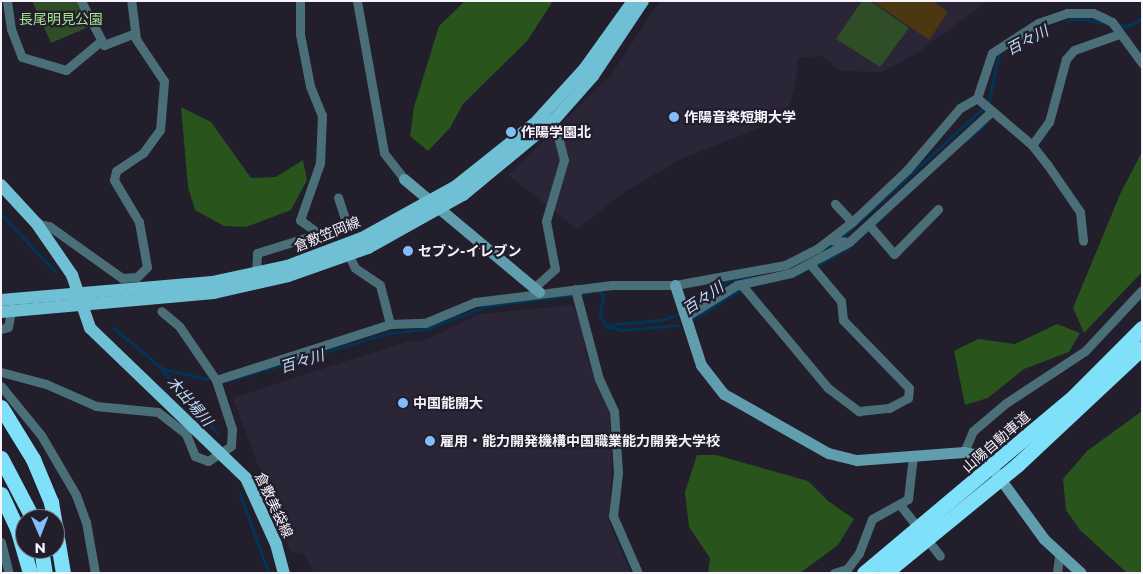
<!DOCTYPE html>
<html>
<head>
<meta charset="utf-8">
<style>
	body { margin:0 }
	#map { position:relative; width:1143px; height:574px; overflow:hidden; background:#221e2b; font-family:Montserrat,"Noto Sans JP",sans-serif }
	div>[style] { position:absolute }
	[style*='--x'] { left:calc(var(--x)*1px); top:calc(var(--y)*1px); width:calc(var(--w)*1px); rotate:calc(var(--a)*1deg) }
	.built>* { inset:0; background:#2b2538 }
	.green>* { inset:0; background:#2f4d27 }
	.forest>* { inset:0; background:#29541c }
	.water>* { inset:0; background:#013456 }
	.stream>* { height:2.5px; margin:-1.25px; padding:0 1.25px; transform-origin:1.25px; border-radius:1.25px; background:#013456 }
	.building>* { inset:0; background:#4b3712 }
	.street>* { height:9px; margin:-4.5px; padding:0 4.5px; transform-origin:4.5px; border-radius:4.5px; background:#4b6f79 }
	.secondary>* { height:11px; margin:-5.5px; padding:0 5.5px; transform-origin:5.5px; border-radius:5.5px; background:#609dad }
	.primary>* { height:12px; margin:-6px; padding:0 6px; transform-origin:6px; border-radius:6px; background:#70c0d5 }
	.highway>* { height:15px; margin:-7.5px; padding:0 7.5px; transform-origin:7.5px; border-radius:7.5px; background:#7ee0f9 }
	.dots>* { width:14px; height:14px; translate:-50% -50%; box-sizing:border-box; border:2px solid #221e2b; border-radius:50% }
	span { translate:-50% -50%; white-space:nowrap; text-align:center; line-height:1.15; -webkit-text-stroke:4.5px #221e2b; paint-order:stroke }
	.park-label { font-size:14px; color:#a3e492 }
	.poi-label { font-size:14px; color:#f6f3fc; font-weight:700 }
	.left { translate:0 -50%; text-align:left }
	.street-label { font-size:14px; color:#f6f3fc }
	.water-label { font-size:15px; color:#bedefa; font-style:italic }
	.frame { position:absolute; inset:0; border:2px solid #f6f3fc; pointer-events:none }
	.north { position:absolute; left:15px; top:509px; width:50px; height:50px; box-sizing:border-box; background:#221e2b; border:1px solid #77737f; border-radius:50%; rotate:179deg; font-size:14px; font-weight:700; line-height:20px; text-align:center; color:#f6f3fc }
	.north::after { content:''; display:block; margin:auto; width:18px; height:22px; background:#82bcfa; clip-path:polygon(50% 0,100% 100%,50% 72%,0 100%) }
</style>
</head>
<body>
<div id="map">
	<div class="built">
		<i style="clip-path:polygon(660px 1px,988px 1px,917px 53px,882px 72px,840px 71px,822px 56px,798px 58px,796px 82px,788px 110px,770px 124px,683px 158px,623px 193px,577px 229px,508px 175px,611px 75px)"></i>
		<i style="clip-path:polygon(573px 305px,582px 326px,586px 355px,609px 410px,612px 462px,609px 522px,631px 573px,314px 573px,304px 555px,290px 551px,233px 398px,408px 341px,423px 341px,480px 314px)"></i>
	</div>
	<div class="green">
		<i style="clip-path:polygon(32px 1px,78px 1px,91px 26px,51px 43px)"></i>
		<i style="clip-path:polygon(862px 1px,870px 1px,909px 28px,880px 67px,836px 39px)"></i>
	</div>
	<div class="forest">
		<i style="clip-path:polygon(465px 1px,553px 1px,527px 41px,463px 104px,450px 128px,428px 151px,410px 136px,414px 107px,439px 26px)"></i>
		<i style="clip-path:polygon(181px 107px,211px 122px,251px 178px,276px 177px,303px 160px,307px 180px,291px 210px,246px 227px,224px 226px,195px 210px,188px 187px)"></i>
		<i style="clip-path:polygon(1142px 152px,1142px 272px,1084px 333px,1073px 308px,1121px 192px)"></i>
		<i style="clip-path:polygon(1057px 324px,1080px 333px,1069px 352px,1024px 369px,988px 398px,965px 405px,954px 351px,978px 339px,1015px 344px)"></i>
		<i style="clip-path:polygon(1142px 411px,1142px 573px,1127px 573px,1080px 530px,1066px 510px,1063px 479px,1087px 451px)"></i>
		<i style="clip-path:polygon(697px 455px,716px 455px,808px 481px,828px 501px,854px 519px,838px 545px,800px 573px,708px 573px,710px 558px,689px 527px,685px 492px)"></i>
	</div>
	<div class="water">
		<i style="clip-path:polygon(1142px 17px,1142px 21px,1127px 29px,1085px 21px,1063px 22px,1004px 48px,1069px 19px,1085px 18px,1127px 25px)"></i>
	</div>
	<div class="stream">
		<i style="--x:988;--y:104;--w:52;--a:-77.8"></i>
		<i style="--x:967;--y:140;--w:21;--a:-41"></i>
		<i style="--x:1;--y:214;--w:79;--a:46.5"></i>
		<i style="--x:841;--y:238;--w:194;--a:-42.5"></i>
		<i style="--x:823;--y:251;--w:14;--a:-34"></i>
		<i style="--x:816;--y:266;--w:35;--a:-29"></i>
		<i style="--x:847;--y:249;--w:51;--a:-41.8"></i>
		<i style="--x:785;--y:270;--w:12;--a:-20"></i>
		<i style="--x:795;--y:275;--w:17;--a:-24"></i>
		<i style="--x:754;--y:285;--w:37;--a:-13"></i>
		<i style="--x:598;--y:291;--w:7;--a:34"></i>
		<i style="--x:604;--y:295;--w:21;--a:101"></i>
		<i style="--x:600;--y:316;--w:11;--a:56"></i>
		<i style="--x:606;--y:325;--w:55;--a:-5.2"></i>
		<i style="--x:661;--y:320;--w:21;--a:-17"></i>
		<i style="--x:579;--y:294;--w:11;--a:-10"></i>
		<i style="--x:688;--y:310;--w:51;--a:-36.2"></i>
		<i style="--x:729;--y:280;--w:24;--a:-7"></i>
		<i style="--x:693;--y:319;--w:57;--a:-31.5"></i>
		<i style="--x:606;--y:326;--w:17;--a:13"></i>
		<i style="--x:623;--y:330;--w:55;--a:-5.2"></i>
		<i style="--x:114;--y:328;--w:64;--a:39.9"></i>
		<i style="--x:163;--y:369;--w:25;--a:58"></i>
		<i style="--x:176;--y:390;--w:59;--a:45.7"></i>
		<i style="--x:163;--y:369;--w:46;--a:12.5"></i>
		<i style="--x:227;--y:381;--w:169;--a:-16.5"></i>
		<i style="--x:389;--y:333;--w:37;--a:-6"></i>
		<i style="--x:426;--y:329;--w:65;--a:-20.7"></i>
		<i style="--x:487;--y:306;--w:87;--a:-7.3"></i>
		<i style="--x:240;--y:493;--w:85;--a:70.1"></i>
	</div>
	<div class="building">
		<i style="clip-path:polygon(872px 1px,933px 1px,948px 12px,929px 40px)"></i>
	</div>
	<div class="street">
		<i style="--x:7;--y:1;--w:28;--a:82"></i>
		<i style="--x:11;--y:29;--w:30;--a:69"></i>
		<i style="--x:22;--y:57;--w:46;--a:16.5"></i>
		<i style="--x:66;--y:70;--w:45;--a:-39.6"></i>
		<i style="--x:81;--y:1;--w:50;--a:62.4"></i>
		<i style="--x:104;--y:45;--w:33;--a:-21"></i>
		<i style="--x:300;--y:1;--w:33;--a:90"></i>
		<i style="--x:300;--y:34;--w:53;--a:79.1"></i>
		<i style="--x:310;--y:86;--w:31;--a:68"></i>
		<i style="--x:322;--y:115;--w:48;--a:92.4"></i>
		<i style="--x:320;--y:163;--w:60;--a:109.3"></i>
		<i style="--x:300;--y:220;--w:24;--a:36"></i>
		<i style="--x:357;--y:1;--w:154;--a:79.9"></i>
		<i style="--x:384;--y:153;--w:33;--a:52"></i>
		<i style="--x:977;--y:98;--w:72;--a:40.5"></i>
		<i style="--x:1032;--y:145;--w:24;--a:52"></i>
		<i style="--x:1047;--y:164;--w:58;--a:55.5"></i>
		<i style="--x:1080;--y:212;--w:29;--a:84"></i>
		<i style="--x:1032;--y:145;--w:29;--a:-54"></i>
		<i style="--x:1049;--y:122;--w:65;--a:-74.9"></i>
		<i style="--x:1066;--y:59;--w:12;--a:-48"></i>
		<i style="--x:1074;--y:50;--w:48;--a:-19.6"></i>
		<i style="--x:852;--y:222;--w:76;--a:-43.4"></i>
		<i style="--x:907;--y:170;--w:82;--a:-49.5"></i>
		<i style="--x:960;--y:108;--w:20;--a:-30"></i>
		<i style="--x:977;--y:98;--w:47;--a:-71.6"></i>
		<i style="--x:992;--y:53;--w:55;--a:-33.1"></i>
		<i style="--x:1038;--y:23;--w:31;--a:-19"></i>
		<i style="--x:1067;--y:13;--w:26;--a:0"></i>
		<i style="--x:1093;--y:13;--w:12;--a:24"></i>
		<i style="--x:1104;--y:18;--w:9;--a:27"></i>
		<i style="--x:1112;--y:22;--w:51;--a:53.8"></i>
		<i style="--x:37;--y:224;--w:12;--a:9"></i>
		<i style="--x:49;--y:226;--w:90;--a:35.5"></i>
		<i style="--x:122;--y:278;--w:15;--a:-4"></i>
		<i style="--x:137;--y:277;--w:14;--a:-45"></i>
		<i style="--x:147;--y:267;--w:46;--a:-100.1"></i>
		<i style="--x:139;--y:222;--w:49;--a:-120.8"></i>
		<i style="--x:114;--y:180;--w:9;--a:-77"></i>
		<i style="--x:116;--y:171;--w:32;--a:-34"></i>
		<i style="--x:143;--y:153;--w:29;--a:-54"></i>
		<i style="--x:160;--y:130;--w:49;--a:-85.3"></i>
		<i style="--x:164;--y:81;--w:50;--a:-123.7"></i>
		<i style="--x:136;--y:39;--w:38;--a:-97"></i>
		<i style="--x:869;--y:225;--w:38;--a:49"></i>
		<i style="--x:894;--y:254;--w:63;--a:-45.6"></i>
		<i style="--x:829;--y:240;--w:20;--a:6"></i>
		<i style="--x:849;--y:242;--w:193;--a:-42.5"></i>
		<i style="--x:349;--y:256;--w:13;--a:63"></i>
		<i style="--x:355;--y:268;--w:30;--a:34"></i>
		<i style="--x:380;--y:285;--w:40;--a:75.6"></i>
		<i style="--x:256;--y:274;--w:21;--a:-87"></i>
		<i style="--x:257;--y:253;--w:94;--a:-17.3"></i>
		<i style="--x:347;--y:225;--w:29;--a:-108"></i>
		<i style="--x:741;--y:284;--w:136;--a:50.1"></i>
		<i style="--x:828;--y:388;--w:39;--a:37"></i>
		<i style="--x:859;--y:411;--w:30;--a:-6"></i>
		<i style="--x:889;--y:408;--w:21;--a:-28"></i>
		<i style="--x:908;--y:398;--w:10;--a:-84"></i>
		<i style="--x:909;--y:388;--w:95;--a:-134.1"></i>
		<i style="--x:843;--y:320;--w:19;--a:-96"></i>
		<i style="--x:841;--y:301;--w:48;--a:-130"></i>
		<i style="--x:536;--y:286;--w:25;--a:-42"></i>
		<i style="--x:555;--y:269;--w:49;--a:-100.6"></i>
		<i style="--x:546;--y:221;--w:64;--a:-73.6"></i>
		<i style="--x:564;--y:160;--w:41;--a:-104"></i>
		<i style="--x:575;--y:289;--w:93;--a:75.1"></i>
		<i style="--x:599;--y:379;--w:35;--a:65"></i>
		<i style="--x:614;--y:411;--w:62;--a:86.3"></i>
		<i style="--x:618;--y:473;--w:43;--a:96.6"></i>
		<i style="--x:613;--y:516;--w:62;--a:66.3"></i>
		<i style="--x:687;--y:316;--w:59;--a:-31.8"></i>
		<i style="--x:737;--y:285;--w:55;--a:-12.5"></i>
		<i style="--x:791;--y:273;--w:66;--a:-28.1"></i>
		<i style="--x:1;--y:329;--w:7;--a:-16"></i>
		<i style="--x:8;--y:327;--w:16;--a:-79"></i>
		<i style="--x:1;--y:372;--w:47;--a:14.9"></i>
		<i style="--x:46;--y:384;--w:55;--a:23.7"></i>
		<i style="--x:96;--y:406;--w:62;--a:5.5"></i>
		<i style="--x:158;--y:412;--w:36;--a:38"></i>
		<i style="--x:186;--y:434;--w:24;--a:68"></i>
		<i style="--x:195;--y:456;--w:14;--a:21"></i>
		<i style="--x:208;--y:461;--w:27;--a:-33"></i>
		<i style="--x:231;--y:446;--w:17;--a:-87"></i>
		<i style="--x:232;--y:429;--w:52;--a:-108.1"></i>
		<i style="--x:216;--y:380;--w:65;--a:-124.4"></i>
		<i style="--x:179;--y:326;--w:23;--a:-140"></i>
		<i style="--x:216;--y:380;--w:183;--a:-17.8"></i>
		<i style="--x:390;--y:324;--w:35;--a:-2"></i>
		<i style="--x:425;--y:323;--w:54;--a:-22.8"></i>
		<i style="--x:475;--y:302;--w:138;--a:-7.1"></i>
		<i style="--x:612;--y:285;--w:63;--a:0"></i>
		<i style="--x:675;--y:285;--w:112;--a:-10.3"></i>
		<i style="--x:785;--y:265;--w:37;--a:-27"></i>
		<i style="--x:818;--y:248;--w:43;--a:-37.4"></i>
		<i style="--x:852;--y:222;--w:25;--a:-133"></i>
		<i style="--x:1;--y:386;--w:63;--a:50.8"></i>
		<i style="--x:41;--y:435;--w:69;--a:59.7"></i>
		<i style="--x:76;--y:495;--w:29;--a:70"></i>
		<i style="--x:86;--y:522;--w:52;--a:80"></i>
		<i style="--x:964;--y:452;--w:23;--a:-67"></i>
		<i style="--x:973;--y:431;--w:43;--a:-40.3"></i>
		<i style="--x:1006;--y:403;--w:95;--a:-33.4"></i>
		<i style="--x:1085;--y:351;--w:83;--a:-46.9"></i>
		<i style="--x:901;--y:506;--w:63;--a:52"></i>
		<i style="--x:1;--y:542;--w:32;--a:76"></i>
		<i style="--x:834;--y:573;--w:14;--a:-17"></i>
		<i style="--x:847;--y:569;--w:20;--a:-53"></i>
		<i style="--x:859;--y:553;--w:36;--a:-69"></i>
		<i style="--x:872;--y:519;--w:41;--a:-29.1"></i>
		<i style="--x:908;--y:499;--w:43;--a:-83.4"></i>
		<i style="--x:1057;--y:573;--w:17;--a:-83"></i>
	</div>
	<div class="secondary">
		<i style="--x:404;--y:179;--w:176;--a:39.9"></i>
		<i style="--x:675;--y:285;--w:84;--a:72"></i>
		<i style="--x:701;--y:365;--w:37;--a:52"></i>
		<i style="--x:724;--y:394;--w:120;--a:29.6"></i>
		<i style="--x:828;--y:453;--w:30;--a:14"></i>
		<i style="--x:857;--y:460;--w:107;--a:-4.3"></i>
		<i style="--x:964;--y:452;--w:14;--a:12"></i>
		<i style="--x:978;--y:455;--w:12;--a:35"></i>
		<i style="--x:988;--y:462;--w:95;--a:54"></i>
		<i style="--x:1044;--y:539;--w:50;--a:42.6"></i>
	</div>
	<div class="primary">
		<i style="--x:1;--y:185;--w:53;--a:47.3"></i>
		<i style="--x:37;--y:224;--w:62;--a:55.5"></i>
		<i style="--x:72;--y:275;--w:56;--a:71.2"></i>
		<i style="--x:90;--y:328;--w:216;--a:43.9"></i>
		<i style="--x:246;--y:478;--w:72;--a:65.6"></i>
		<i style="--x:276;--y:544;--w:30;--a:75"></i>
		<i style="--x:1;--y:300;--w:212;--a:-4.9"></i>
		<i style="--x:212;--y:282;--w:77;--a:-12"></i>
		<i style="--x:287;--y:266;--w:80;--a:-20.5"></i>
		<i style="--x:362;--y:238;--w:107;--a:-29"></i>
		<i style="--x:456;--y:186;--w:101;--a:-38.6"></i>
		<i style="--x:535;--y:123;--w:74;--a:-47.7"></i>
		<i style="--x:585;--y:68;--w:82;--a:-54.4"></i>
		<i style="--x:1;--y:312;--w:214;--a:-5.1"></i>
		<i style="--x:214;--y:293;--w:76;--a:-12.9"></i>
		<i style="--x:288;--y:276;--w:85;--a:-19.3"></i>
		<i style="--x:368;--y:248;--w:109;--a:-29.2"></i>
		<i style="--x:463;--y:195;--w:118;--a:-39.5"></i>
		<i style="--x:554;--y:120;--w:59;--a:-48.4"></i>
		<i style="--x:593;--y:76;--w:90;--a:-56.3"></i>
	</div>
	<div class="highway">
		<i style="--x:1;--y:407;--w:61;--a:58.4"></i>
		<i style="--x:33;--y:459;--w:47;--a:67.3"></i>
		<i style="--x:51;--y:502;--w:72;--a:80.4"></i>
		<i style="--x:1;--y:458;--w:69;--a:62.3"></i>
		<i style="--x:1;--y:494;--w:38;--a:65"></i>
		<i style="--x:17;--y:528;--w:47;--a:73.9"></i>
		<i style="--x:41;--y:549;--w:24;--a:81"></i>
		<i style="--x:864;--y:573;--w:275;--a:-40.1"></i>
		<i style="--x:1074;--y:396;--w:96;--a:-45"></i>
		<i style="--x:885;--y:573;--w:171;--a:-39.3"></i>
		<i style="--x:1017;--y:465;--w:171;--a:-43.1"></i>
	</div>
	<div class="dots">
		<i style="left:674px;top:117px;background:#82bcfa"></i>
		<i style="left:511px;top:132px;background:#82bcfa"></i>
		<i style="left:408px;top:251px;background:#82bcfa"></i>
		<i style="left:403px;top:403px;background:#82bcfa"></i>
		<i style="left:430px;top:441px;background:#82bcfa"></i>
	</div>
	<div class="park-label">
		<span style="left:61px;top:19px">長尾明見公園</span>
	</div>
	<div class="poi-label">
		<span class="left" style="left:684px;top:117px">作陽音楽短期大学</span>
		<span class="left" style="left:521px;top:132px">作陽学園北</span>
		<span class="left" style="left:418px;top:251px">セブン-イレブン</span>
		<span class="left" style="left:413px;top:403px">中国能開大</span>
		<span class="left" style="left:440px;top:441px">雇用・能力開発機構中国職業能力開発大学校</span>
	</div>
	<div class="street-label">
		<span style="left:327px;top:234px;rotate:-22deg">倉敷笠岡線</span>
		<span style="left:996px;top:442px;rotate:-41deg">山陽自動車道</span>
		<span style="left:274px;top:505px;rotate:65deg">倉敷美袋線</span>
	</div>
	<div class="water-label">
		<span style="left:1027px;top:40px;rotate:-28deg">百々川</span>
		<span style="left:703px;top:298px;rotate:-34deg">百々川</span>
		<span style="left:302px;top:361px;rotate:-17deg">百々川</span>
		<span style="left:190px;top:401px;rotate:49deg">木出場川</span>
	</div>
	<div class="frame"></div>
	<div class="north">N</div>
</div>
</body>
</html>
